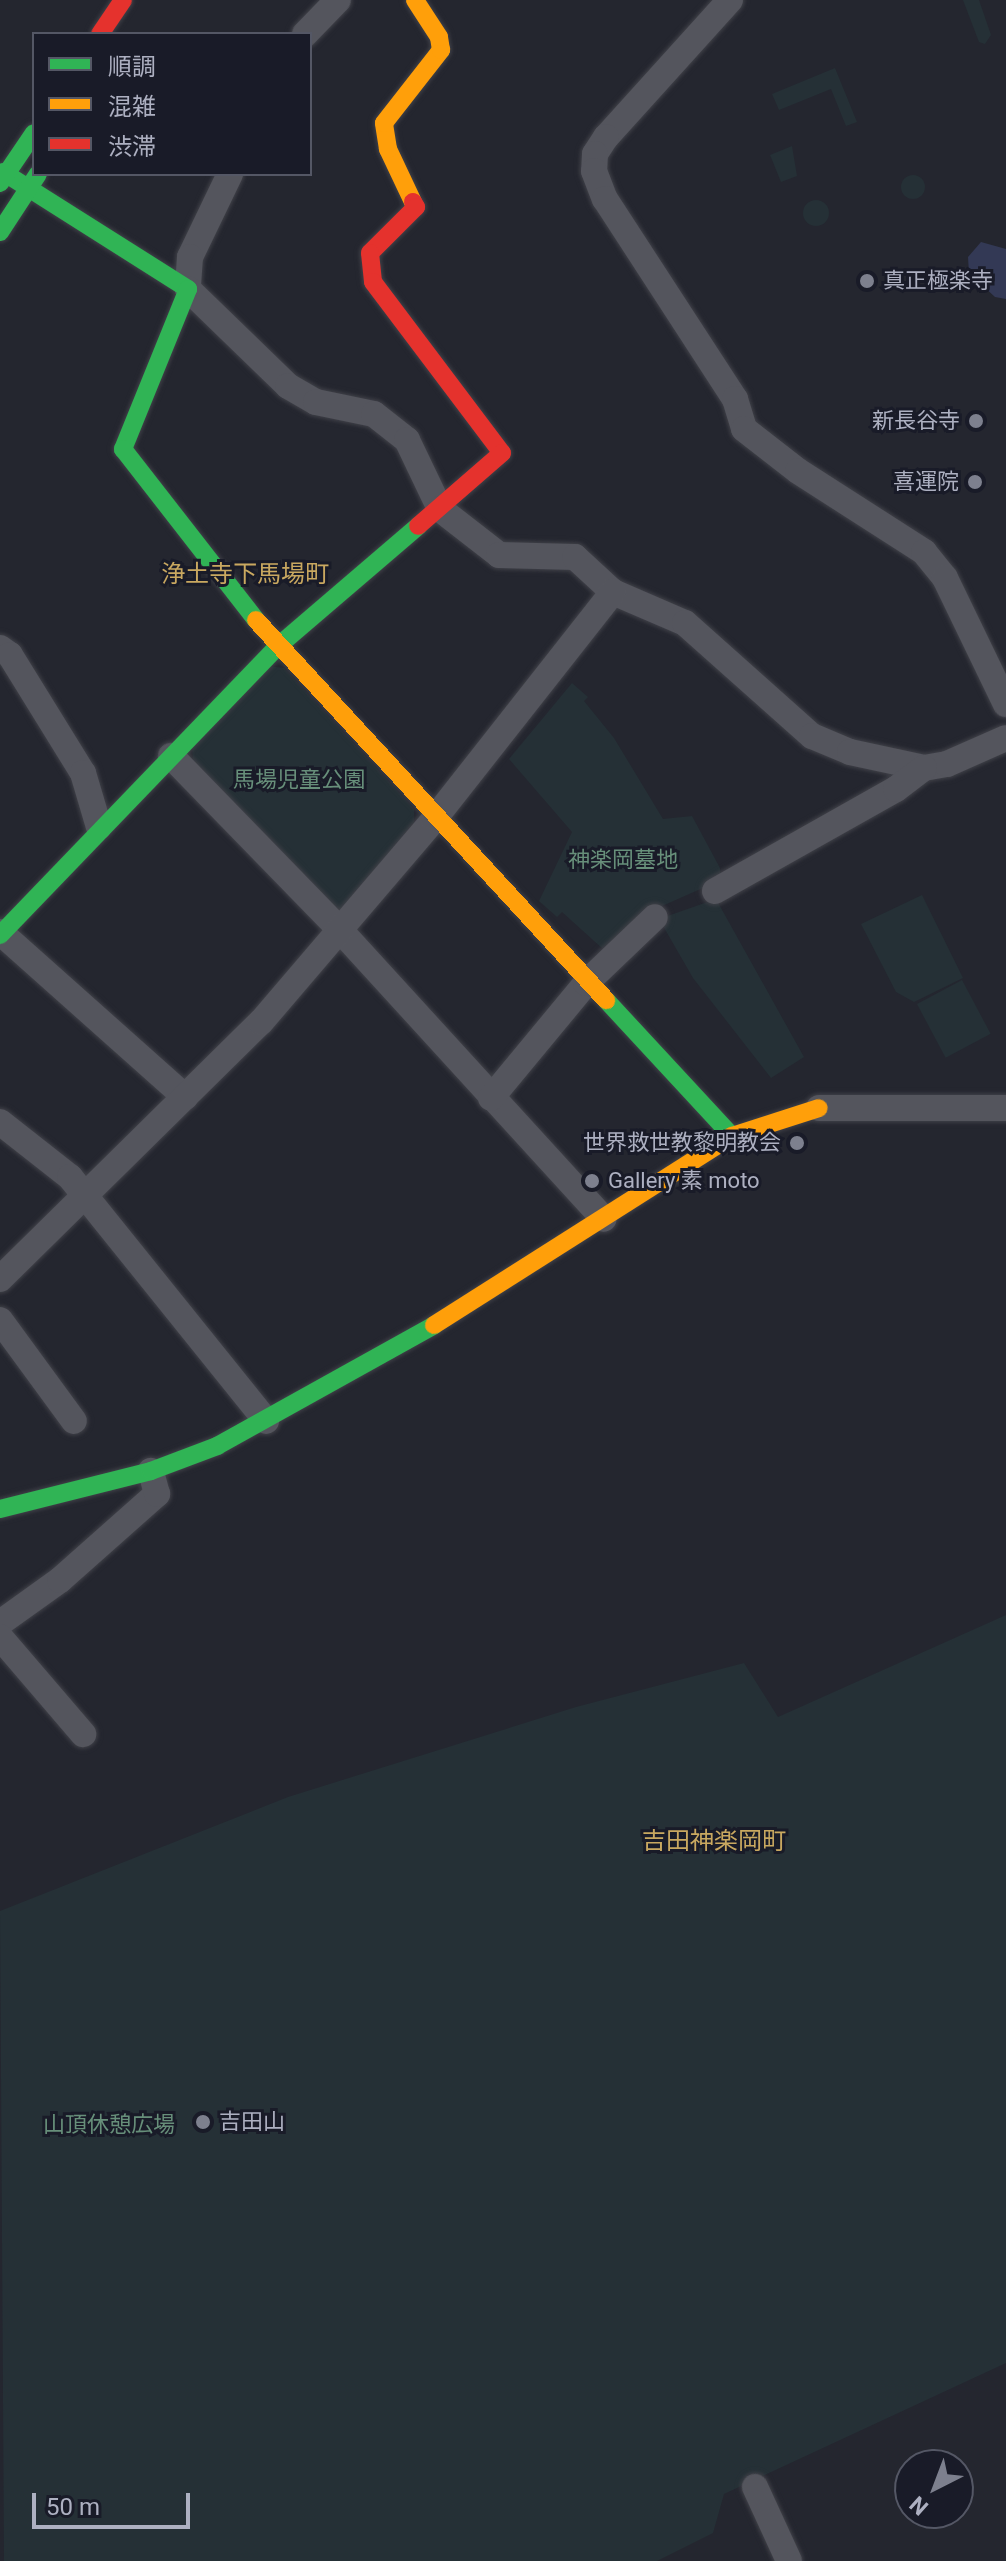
<!DOCTYPE html>
<html>
<head>
<meta charset="utf-8">
<style>
	body { margin:0 }
	#map { position:relative; width:1006px; height:2561px; overflow:hidden; background:#24262f; font-family:Roboto,"Noto Sans JP",sans-serif }
	div>[style] { position:absolute }
	[style*='--x'] { left:calc(var(--x)*1px); top:calc(var(--y)*1px); width:calc(var(--w)*1px); rotate:calc(var(--a)*1deg) }
	.green>* { inset:0; background:#253036; transform-origin:0 0 }
	.round { border-radius:50% }
	.water>* { inset:0; background:#333955 }
	.roads { filter:drop-shadow(0 0 2px #404148) drop-shadow(0 0 2px #404148) }
	.street>* { height:26px; margin:-13px; padding:0 13px; transform-origin:13px; border-radius:13px; background:#54555d }
	.fast>* { height:18px; margin:-9px; padding:0 9px; transform-origin:9px; border-radius:9px; background:#30b455 }
	.slow>* { height:18px; margin:-9px; padding:0 9px; transform-origin:9px; border-radius:9px; background:#ff9f0a }
	.jam>* { height:18px; margin:-9px; padding:0 9px; transform-origin:9px; border-radius:9px; background:#e5322d }
	.dots>* { width:22px; height:22px; translate:-50% -50%; box-sizing:border-box; border:4px solid #191b28; border-radius:50% }
	span { translate:-50% -50%; white-space:nowrap; text-align:center; line-height:1.15; -webkit-text-stroke:6px #191b28; paint-order:stroke }
	.poi-label { font-size:22px; color:#adb0c1 }
	.left { translate:0 -50%; text-align:left }
	.right { translate:-100% -50%; text-align:right }
	.park-label { font-size:22px; color:#678f7a }
	.neighbourhood-label { font-size:24px; color:#c9a860 }
	.legend { position:absolute; left:32px; top:32px; width:280px; height:144px; box-sizing:border-box; background:#191b28; border:2px solid #545765; margin:0; padding:10px 14px; list-style:none; font-size:24px; color:#adb0c1 }
	.legend li { display:flex; align-items:center; gap:16px; height:40px }
	.legend b { width:40px; border:2px solid #545765 }
	.north { position:absolute; left:894px; top:2449px; width:80px; height:80px; box-sizing:border-box; background:#191b28; border:2px solid #545765; border-radius:50%; rotate:222deg; font-size:22px; font-weight:700; line-height:32px; text-align:center; color:#adb0c1 }
	.north::after { content:''; display:block; margin:auto; width:28px; height:36px; background:#7d808e; clip-path:polygon(50% 0,100% 100%,50% 72%,0 100%) }
	.scale { position:absolute; left:32px; top:2493px; width:158px; height:36px; box-sizing:border-box; border:4px solid #adb0c1; border-top:0; padding-left:10px; font-size:24px; line-height:28px; white-space:nowrap; color:#adb0c1; -webkit-text-stroke:6px #191b28; paint-order:stroke }
</style>
</head>
<body>
<div id="map">
	<div class="green">
		<i style="clip-path:polygon(963px 0,979px 0,991px 35px,985px 44px,979px 42px)"></i>
		<i style="clip-path:polygon(835px 68px,857px 122px,846px 126px,831px 89px,779px 110px,772px 94px)"></i>
		<i style="clip-path:polygon(792px 146px,797px 176px,781px 182px,770px 155px)"></i>
		<i class="round" style="left:901px;top:175px;width:24px;height:24px"></i>
		<i class="round" style="left:803px;top:200px;width:26px;height:26px"></i>
		<i style="clip-path:polygon(269px 666px,284px 668px,414px 809px,414px 822px,345px 910px,332px 909px,193px 762px,192px 746px)"></i>
		<i style="clip-path:polygon(572px 683px,588px 697px,584px 701px,614px 738px,663px 819px,692px 816px,720px 868px,721px 880px,653px 910px,604px 950px,562px 912px,557px 917px,539px 901px,572px 832px,509px 759px)"></i>
		<i style="clip-path:polygon(922px 895px,963px 978px,914px 1002px,896px 992px,861px 924px)"></i>
		<i style="clip-path:polygon(716px 899px,804px 1057px,771px 1078px,693px 978px,659px 919px)"></i>
		<i style="left:962px;top:980px;width:61px;height:51px;rotate:62deg"></i>
		<i style="clip-path:polygon(1006px 1615px,1006px 2363px,724px 2494px,713px 2533px,657px 2561px,4px 2561px,0 1911px,288px 1797px,576px 1707px,744px 1663px,778px 1717px)"></i>
	</div>
	<div class="water">
		<i style="clip-path:polygon(981px 242px,1006px 249px,1006px 299px,995px 297px,969px 273px,968px 257px)"></i>
	</div>
	<div class="roads">
		<div class="street">
			<i style="--x:730;--y:0;--w:185;--a:132.1"></i>
			<i style="--x:606;--y:137;--w:20;--a:123"></i>
			<i style="--x:595;--y:154;--w:17;--a:93"></i>
			<i style="--x:594;--y:171;--w:30;--a:69"></i>
			<i style="--x:605;--y:199;--w:239;--a:57"></i>
			<i style="--x:735;--y:399;--w:31;--a:73"></i>
			<i style="--x:744;--y:429;--w:68;--a:37.9"></i>
			<i style="--x:798;--y:471;--w:150;--a:32.7"></i>
			<i style="--x:924;--y:552;--w:33;--a:51"></i>
			<i style="--x:945;--y:578;--w:140;--a:64.2"></i>
			<i style="--x:305;--y:34;--w:47;--a:-45.9"></i>
			<i style="--x:230;--y:174;--w:92;--a:115.7"></i>
			<i style="--x:190;--y:257;--w:32;--a:94"></i>
			<i style="--x:188;--y:289;--w:139;--a:44.1"></i>
			<i style="--x:288;--y:386;--w:32;--a:30"></i>
			<i style="--x:316;--y:402;--w:59;--a:11.7"></i>
			<i style="--x:374;--y:414;--w:42;--a:38.2"></i>
			<i style="--x:407;--y:440;--w:76;--a:64.4"></i>
			<i style="--x:440;--y:509;--w:75;--a:37.9"></i>
			<i style="--x:499;--y:555;--w:76;--a:1.5"></i>
			<i style="--x:575;--y:557;--w:52;--a:42.6"></i>
			<i style="--x:613;--y:592;--w:78;--a:23.3"></i>
			<i style="--x:685;--y:623;--w:170;--a:41.7"></i>
			<i style="--x:812;--y:736;--w:41;--a:22.8"></i>
			<i style="--x:850;--y:752;--w:76;--a:12.2"></i>
			<i style="--x:924;--y:768;--w:23;--a:-10"></i>
			<i style="--x:947;--y:764;--w:64;--a:-23.8"></i>
			<i style="--x:0;--y:648;--w:12;--a:35"></i>
			<i style="--x:10;--y:655;--w:139;--a:58.3"></i>
			<i style="--x:83;--y:773;--w:56;--a:73.5"></i>
			<i style="--x:171;--y:756;--w:243;--a:45.8"></i>
			<i style="--x:340;--y:930;--w:391;--a:47.6"></i>
			<i style="--x:715;--y:891;--w:208;--a:-29.4"></i>
			<i style="--x:896;--y:789;--w:35;--a:-37"></i>
			<i style="--x:0;--y:932;--w:248;--a:41.7"></i>
			<i style="--x:491;--y:1098;--w:149;--a:-50.4"></i>
			<i style="--x:586;--y:983;--w:95;--a:-43.7"></i>
			<i style="--x:819;--y:1108;--w:187;--a:0"></i>
			<i style="--x:0;--y:1122;--w:89;--a:38.2"></i>
			<i style="--x:70;--y:1177;--w:313;--a:51.2"></i>
			<i style="--x:0;--y:1279;--w:366;--a:-44.6"></i>
			<i style="--x:261;--y:1022;--w:268;--a:-49.5"></i>
			<i style="--x:435;--y:818;--w:288;--a:-51.8"></i>
			<i style="--x:0;--y:1320;--w:125;--a:53.8"></i>
			<i style="--x:0;--y:1623;--w:74;--a:-35.6"></i>
			<i style="--x:60;--y:1580;--w:130;--a:-41.6"></i>
			<i style="--x:157;--y:1494;--w:24;--a:-105"></i>
			<i style="--x:0;--y:1637;--w:128;--a:49.4"></i>
			<i style="--x:755;--y:2487;--w:81;--a:65.3"></i>
		</div>
		<div class="fast">
			<i style="--x:3;--y:172;--w:219;--a:32.3"></i>
			<i style="--x:188;--y:289;--w:173;--a:112.1"></i>
			<i style="--x:123;--y:449;--w:217;--a:52.1"></i>
			<i style="--x:0;--y:183;--w:60;--a:-55.8"></i>
			<i style="--x:0;--y:232;--w:69;--a:-56.8"></i>
			<i style="--x:0;--y:935;--w:400;--a:-46.1"></i>
			<i style="--x:277;--y:647;--w:186;--a:-40.6"></i>
			<i style="--x:606;--y:1000;--w:185;--a:47.2"></i>
			<i style="--x:0;--y:1509;--w:156;--a:-14.1"></i>
			<i style="--x:151;--y:1471;--w:71;--a:-20.7"></i>
			<i style="--x:217;--y:1446;--w:248;--a:-29.1"></i>
		</div>
		<div class="slow">
			<i style="--x:413;--y:202;--w:59;--a:-115.3"></i>
			<i style="--x:388;--y:149;--w:26;--a:-99"></i>
			<i style="--x:384;--y:123;--w:93;--a:-52"></i>
			<i style="--x:441;--y:50;--w:13;--a:-99"></i>
			<i style="--x:439;--y:37;--w:44;--a:-123"></i>
			<i style="--x:256;--y:620;--w:517;--a:47.35"></i>
			<i style="--x:434;--y:1325;--w:353;--a:-32.4"></i>
			<i style="--x:732;--y:1136;--w:91;--a:-17.8"></i>
		</div>
		<div class="jam">
			<i style="--x:100;--y:34;--w:41;--a:-55.9"></i>
			<i style="--x:413;--y:202;--w:6;--a:59"></i>
			<i style="--x:416;--y:207;--w:65;--a:135"></i>
			<i style="--x:370;--y:253;--w:29;--a:84"></i>
			<i style="--x:373;--y:282;--w:214;--a:53"></i>
			<i style="--x:502;--y:453;--w:111;--a:139"></i>
		</div>
	</div>
	<div class="dots">
		<i style="left:867px;top:281px;background:#7d808e"></i>
		<i style="left:976px;top:421px;background:#7d808e"></i>
		<i style="left:975px;top:482px;background:#7d808e"></i>
		<i style="left:797px;top:1143px;background:#7d808e"></i>
		<i style="left:592px;top:1181px;background:#7d808e"></i>
		<i style="left:203px;top:2122px;background:#7d808e"></i>
	</div>
	<div class="poi-label">
		<span class="left" style="left:883px;top:281px">真正極楽寺</span>
		<span class="right" style="left:960px;top:421px">新長谷寺</span>
		<span class="right" style="left:959px;top:482px">喜運院</span>
		<span class="right" style="left:781px;top:1143px">世界救世教黎明教会</span>
		<span class="left" style="left:608px;top:1181px">Gallery 素 moto</span>
		<span class="left" style="left:219px;top:2122px">吉田山</span>
	</div>
	<div class="park-label">
		<span style="left:299px;top:780px">馬場児童公園</span>
		<span style="left:623px;top:860px">神楽岡墓地</span>
		<span style="left:109px;top:2125px">山頂休憩広場</span>
	</div>
	<div class="neighbourhood-label">
		<span style="left:245px;top:575px">浄土寺下馬場町</span>
		<span style="left:714px;top:1842px">吉田神楽岡町</span>
	</div>
	<ul class="legend">
	<li><b style="height:10px;background:#30b455"></b>順調</li>
	<li><b style="height:10px;background:#ff9f0a"></b>混雑</li>
	<li><b style="height:10px;background:#e5322d"></b>渋滞</li>
	</ul>
	<div class="north">N</div>
	<div class="scale">50 m</div>
</div>
</body>
</html>
